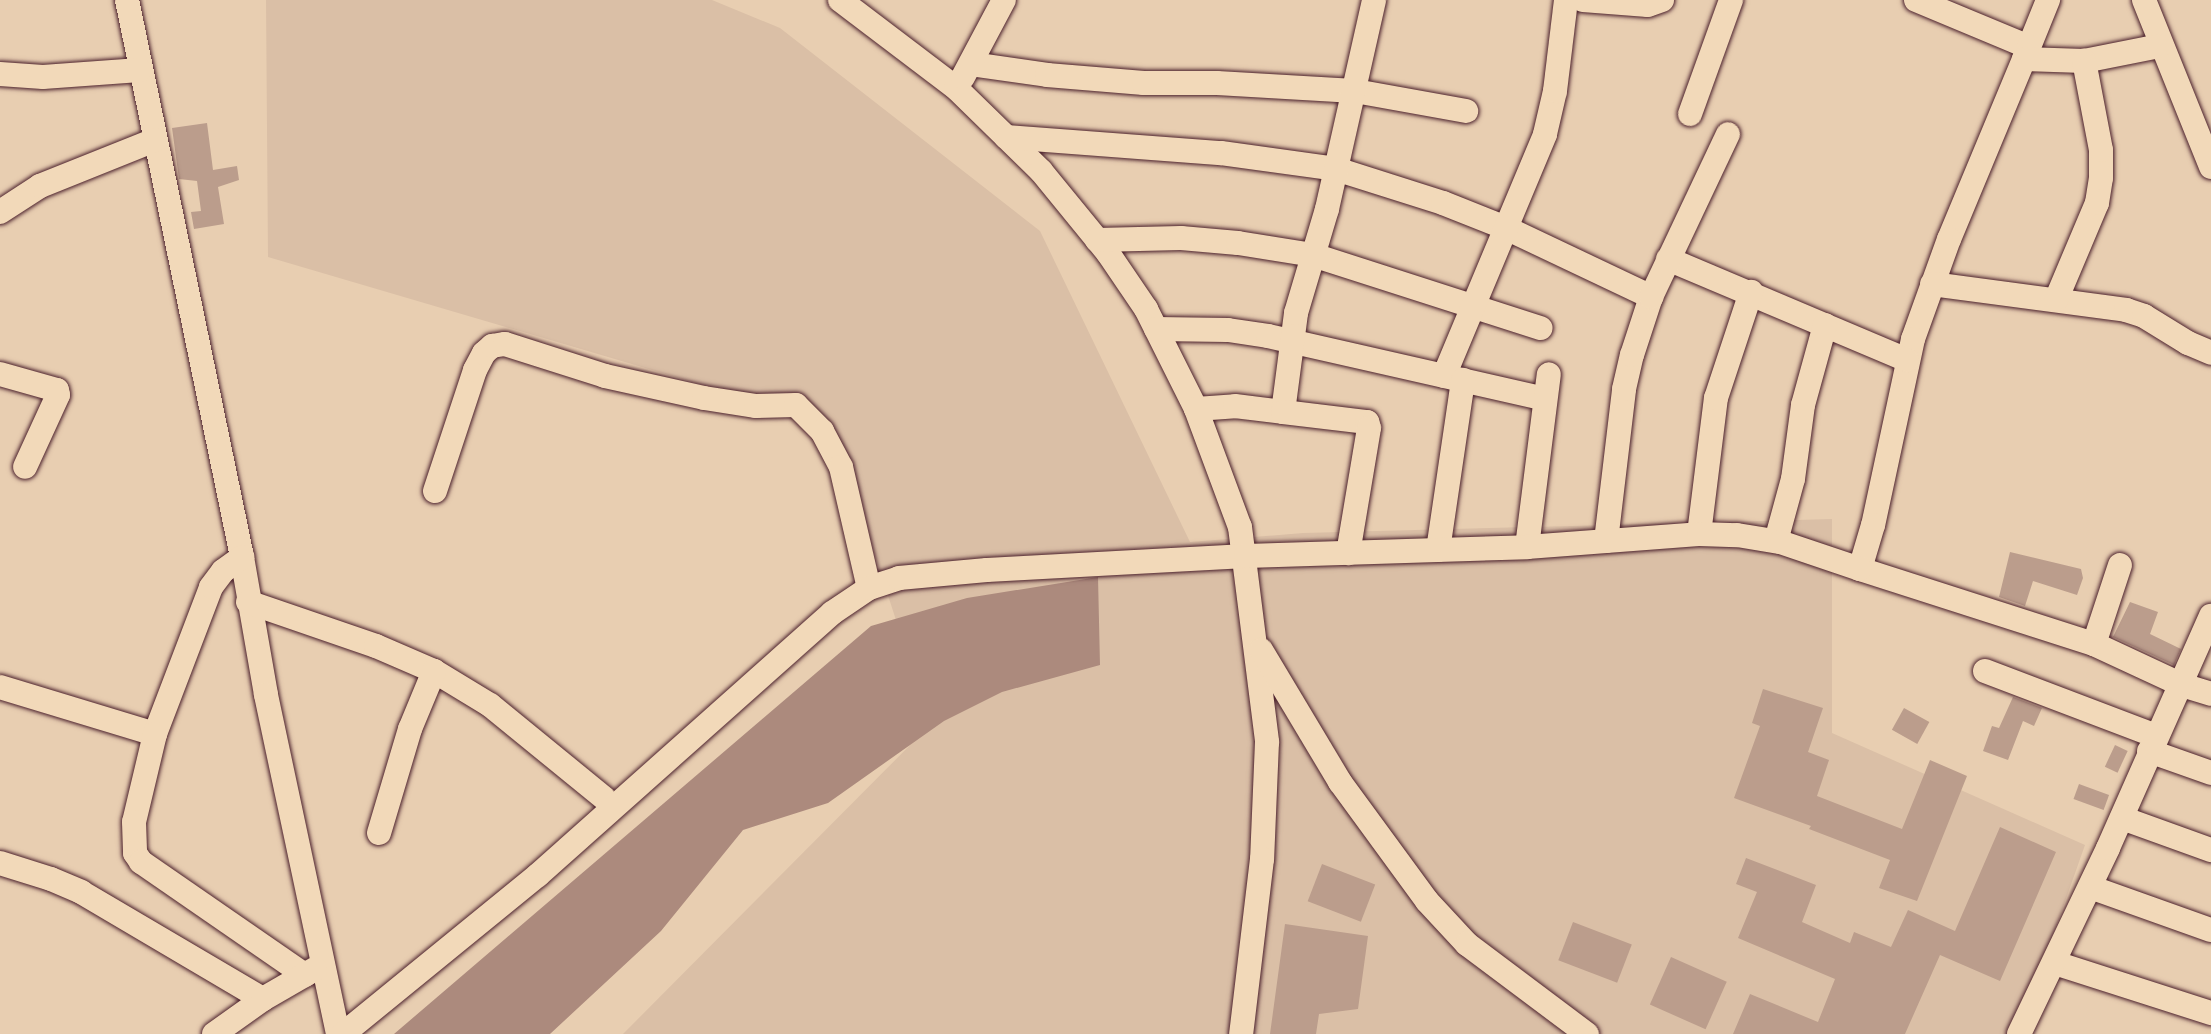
<!DOCTYPE html>
<html>
<head>
<meta charset="utf-8">
<style>
	body { margin:0 }
	#map { position:relative; width:2211px; height:1034px; overflow:hidden; background:#e8ceb1; font-family:"Architects Daughter",sans-serif }
	div>[style] { position:absolute }
	[style*='--x'] { left:calc(var(--x)*1px); top:calc(var(--y)*1px); width:calc(var(--w)*1px); rotate:calc(var(--a)*1deg) }
	.built>* { inset:0; background:#dabfa6 }
	.water>* { inset:0; background:#ac8a7d }
	.building>* { inset:0; background:#bb9d8c; transform-origin:0 0 }
	.roads { filter:drop-shadow(0 0 2px #4a1f2b) drop-shadow(0 0 2px #4a1f2b) }
	.minor>* { height:24px; margin:-12px; padding:0 12px; transform-origin:12px; border-radius:12px; background:#f2d9b9 }
	span { translate:-50% -50%; white-space:nowrap; text-align:center; line-height:1.15; -webkit-text-stroke:6px #f2d9b9; paint-order:stroke }
</style>
</head>
<body>
<div id="map">
	<div class="built">
		<i style="clip-path:polygon(266px 0,712px 0,780px 28px,1040px 231px,1190px 542px,1303px 533px,1832px 519px,1832px 733px,2085px 845px,2018px 1034px,623px 1034px,930px 725px,848px 472px,829px 422px,268px 257px)"></i>
	</div>
	<div class="water">
		<i style="clip-path:polygon(1098px 577px,1100px 665px,1002px 692px,944px 721px,828px 803px,743px 830px,661px 931px,550px 1034px,394px 1034px,871px 626px,967px 598px)"></i>
	</div>
	<div class="building">
		<i style="clip-path:polygon(207px 123px,213px 170px,237px 166px,239px 180px,218px 187px,224px 224px,194px 229px,191px 212px,201px 211px,197px 181px,179px 179px,172px 128px)"></i>
		<i style="clip-path:polygon(2010px 552px,2081px 569px,2083px 578px,2077px 595px,2033px 581px,2025px 606px,1999px 597px)"></i>
		<i style="clip-path:polygon(2130px 602px,2158px 612px,2150px 634px,2181px 649px,2174px 665px,2113px 637px)"></i>
		<i style="clip-path:polygon(1763px 689px,1823px 708px,1808px 752px,1829px 760px,1817px 796px,1902px 829px,1930px 760px,1967px 776px,1917px 901px,1879px 888px,1890px 860px,1809px 829px,1811px 826px,1734px 798px,1760px 726px,1752px 723px)"></i>
		<i style="clip-path:polygon(2013px 697px,2042px 708px,2034px 726px,2023px 721px,2008px 760px,1983px 751px,1992px 726px,1999px 728px)"></i>
		<i style="left:1904px;top:708px;width:29px;height:25px;rotate:29deg"></i>
		<i style="left:2115px;top:745px;width:14px;height:24px;rotate:25deg"></i>
		<i style="left:2079px;top:784px;width:32px;height:16px;rotate:20deg"></i>
		<i style="clip-path:polygon(2000px 827px,2056px 852px,2000px 981px,1940px 955px,1905px 1034px,1733px 1034px,1750px 994px,1818px 1022px,1835px 979px,1738px 938px,1757px 892px,1736px 884px,1746px 858px,1816px 885px,1802px 922px,1850px 943px,1854px 932px,1891px 947px,1908px 910px,1955px 931px)"></i>
		<i style="left:1322px;top:864px;width:57px;height:40px;rotate:21deg"></i>
		<i style="left:1573px;top:922px;width:63px;height:41px;rotate:21deg"></i>
		<i style="clip-path:polygon(1285px 924px,1368px 936px,1358px 1009px,1319px 1014px,1316px 1034px,1270px 1034px)"></i>
		<i style="left:1671px;top:957px;width:61px;height:52px;rotate:24deg"></i>
	</div>
	<div class="roads">
		<div class="minor">
			<i style="--x:127;--y:0;--w:569;--a:78.33"></i>
			<i style="--x:242;--y:557;--w:140;--a:80.1"></i>
			<i style="--x:266;--y:695;--w:347;--a:78"></i>
			<i style="--x:840;--y:0;--w:146;--a:37.2"></i>
			<i style="--x:956;--y:88;--w:119;--a:44.3"></i>
			<i style="--x:1041;--y:171;--w:106;--a:50.7"></i>
			<i style="--x:1108;--y:253;--w:68;--a:55.8"></i>
			<i style="--x:1146;--y:309;--w:112;--a:63.4"></i>
			<i style="--x:1196;--y:409;--w:126;--a:69.6"></i>
			<i style="--x:1240;--y:527;--w:217;--a:82.8"></i>
			<i style="--x:1267;--y:742;--w:117;--a:92.4"></i>
			<i style="--x:1262;--y:859;--w:176;--a:96.8"></i>
			<i style="--x:1583;--y:0;--w:65;--a:4.4"></i>
			<i style="--x:1648;--y:5;--w:15;--a:-20"></i>
			<i style="--x:1916;--y:0;--w:122;--a:22.6"></i>
			<i style="--x:2029;--y:47;--w:51;--a:-68"></i>
			<i style="--x:2144;--y:0;--w:180;--a:68.1"></i>
			<i style="--x:2029;--y:47;--w:208;--a:112.6"></i>
			<i style="--x:1949;--y:239;--w:106;--a:109.8"></i>
			<i style="--x:1913;--y:339;--w:190;--a:102.1"></i>
			<i style="--x:1873;--y:525;--w:46;--a:106.5"></i>
			<i style="--x:1860;--y:569;--w:246;--a:17.8"></i>
			<i style="--x:2094;--y:644;--w:97;--a:25"></i>
			<i style="--x:2182;--y:685;--w:30;--a:17"></i>
			<i style="--x:2024;--y:59;--w:60;--a:1.9"></i>
			<i style="--x:2084;--y:61;--w:77;--a:-11.2"></i>
			<i style="--x:971;--y:64;--w:77;--a:8.2"></i>
			<i style="--x:1047;--y:75;--w:97;--a:4.7"></i>
			<i style="--x:1144;--y:83;--w:73;--a:0"></i>
			<i style="--x:1217;--y:83;--w:138;--a:3.3"></i>
			<i style="--x:1355;--y:91;--w:113;--a:10.2"></i>
			<i style="--x:0;--y:74;--w:43;--a:4"></i>
			<i style="--x:43;--y:77;--w:97;--a:-4.1"></i>
			<i style="--x:963;--y:77;--w:87;--a:-62"></i>
			<i style="--x:1690;--y:114;--w:121;--a:-70.2"></i>
			<i style="--x:1006;--y:137;--w:216;--a:4.3"></i>
			<i style="--x:1221;--y:153;--w:116;--a:7.9"></i>
			<i style="--x:1336;--y:169;--w:112;--a:17.6"></i>
			<i style="--x:1443;--y:203;--w:68;--a:21.6"></i>
			<i style="--x:1506;--y:228;--w:161;--a:25.4"></i>
			<i style="--x:0;--y:212;--w:48;--a:-33"></i>
			<i style="--x:40;--y:186;--w:124;--a:-21.8"></i>
			<i style="--x:1097;--y:240;--w:84;--a:-1.4"></i>
			<i style="--x:1181;--y:238;--w:57;--a:5"></i>
			<i style="--x:1238;--y:243;--w:76;--a:9.1"></i>
			<i style="--x:1313;--y:255;--w:239;--a:17.8"></i>
			<i style="--x:1668;--y:259;--w:259;--a:22.9"></i>
			<i style="--x:1932;--y:284;--w:196;--a:7.6"></i>
			<i style="--x:2126;--y:310;--w:19;--a:18"></i>
			<i style="--x:2144;--y:316;--w:52;--a:31.5"></i>
			<i style="--x:2188;--y:343;--w:25;--a:23"></i>
			<i style="--x:2056;--y:300;--w:105;--a:-67.1"></i>
			<i style="--x:2097;--y:203;--w:25;--a:-81"></i>
			<i style="--x:2101;--y:178;--w:28;--a:-90"></i>
			<i style="--x:2101;--y:150;--w:91;--a:-100.8"></i>
			<i style="--x:1156;--y:329;--w:72;--a:0.8"></i>
			<i style="--x:1228;--y:330;--w:40;--a:8.5"></i>
			<i style="--x:1268;--y:336;--w:284;--a:12.8"></i>
			<i style="--x:0;--y:374;--w:59;--a:15.7"></i>
			<i style="--x:57;--y:390;--w:5;--a:79"></i>
			<i style="--x:58;--y:395;--w:79;--a:114.6"></i>
			<i style="--x:1444;--y:376;--w:262;--a:-67.3"></i>
			<i style="--x:1545;--y:134;--w:44;--a:-76.9"></i>
			<i style="--x:1555;--y:91;--w:92;--a:-83.1"></i>
			<i style="--x:1196;--y:409;--w:39;--a:-4"></i>
			<i style="--x:1235;--y:406;--w:48;--a:7.1"></i>
			<i style="--x:1283;--y:412;--w:100;--a:-82.5"></i>
			<i style="--x:1296;--y:313;--w:109;--a:-73.4"></i>
			<i style="--x:1327;--y:209;--w:214;--a:-77.3"></i>
			<i style="--x:1283;--y:412;--w:85;--a:6.8"></i>
			<i style="--x:1367;--y:422;--w:6;--a:72"></i>
			<i style="--x:1369;--y:428;--w:127;--a:99.5"></i>
			<i style="--x:435;--y:491;--w:127;--a:-71.7"></i>
			<i style="--x:475;--y:370;--w:19;--a:-62"></i>
			<i style="--x:484;--y:353;--w:11;--a:-41"></i>
			<i style="--x:492;--y:346;--w:13;--a:-9"></i>
			<i style="--x:505;--y:344;--w:105;--a:17.7"></i>
			<i style="--x:605;--y:376;--w:101;--a:12.5"></i>
			<i style="--x:704;--y:398;--w:53;--a:8.7"></i>
			<i style="--x:756;--y:406;--w:40;--a:-1.4"></i>
			<i style="--x:796;--y:405;--w:37;--a:45"></i>
			<i style="--x:822;--y:431;--w:41;--a:62.2"></i>
			<i style="--x:841;--y:467;--w:124;--a:77"></i>
			<i style="--x:1699;--y:534;--w:137;--a:-82.9"></i>
			<i style="--x:1716;--y:398;--w:112;--a:-71.7"></i>
			<i style="--x:1606;--y:541;--w:153;--a:-83.2"></i>
			<i style="--x:1624;--y:389;--w:35;--a:-77"></i>
			<i style="--x:1632;--y:355;--w:61;--a:-71.9"></i>
			<i style="--x:1651;--y:297;--w:180;--a:-64.7"></i>
			<i style="--x:1776;--y:541;--w:64;--a:-74.7"></i>
			<i style="--x:1793;--y:479;--w:75;--a:-82.3"></i>
			<i style="--x:1803;--y:405;--w:83;--a:-74.6"></i>
			<i style="--x:1527;--y:547;--w:174;--a:-82.8"></i>
			<i style="--x:1438;--y:550;--w:172;--a:-81.6"></i>
			<i style="--x:248;--y:602;--w:135;--a:19"></i>
			<i style="--x:376;--y:646;--w:63;--a:23.3"></i>
			<i style="--x:434;--y:671;--w:66;--a:31.3"></i>
			<i style="--x:490;--y:705;--w:147;--a:39.2"></i>
			<i style="--x:2094;--y:644;--w:83;--a:-71.8"></i>
			<i style="--x:1261;--y:650;--w:154;--a:59.1"></i>
			<i style="--x:1340;--y:782;--w:147;--a:53.8"></i>
			<i style="--x:1427;--y:901;--w:59;--a:47.1"></i>
			<i style="--x:1467;--y:944;--w:150;--a:36.9"></i>
			<i style="--x:1985;--y:671;--w:183;--a:20.8"></i>
			<i style="--x:0;--y:687;--w:162;--a:16.9"></i>
			<i style="--x:155;--y:734;--w:157;--a:-69.1"></i>
			<i style="--x:211;--y:587;--w:20;--a:-53"></i>
			<i style="--x:223;--y:571;--w:24;--a:-36"></i>
			<i style="--x:155;--y:734;--w:90;--a:103.4"></i>
			<i style="--x:134;--y:822;--w:31;--a:88"></i>
			<i style="--x:135;--y:853;--w:11;--a:56"></i>
			<i style="--x:141;--y:862;--w:199;--a:34.6"></i>
			<i style="--x:2149;--y:751;--w:66;--a:19.5"></i>
			<i style="--x:2122;--y:818;--w:95;--a:19.8"></i>
			<i style="--x:379;--y:833;--w:109;--a:-73.4"></i>
			<i style="--x:410;--y:729;--w:63;--a:-67.5"></i>
			<i style="--x:0;--y:863;--w:53;--a:17.4"></i>
			<i style="--x:51;--y:879;--w:33;--a:23"></i>
			<i style="--x:81;--y:892;--w:211;--a:30.5"></i>
			<i style="--x:2090;--y:887;--w:128;--a:19.6"></i>
			<i style="--x:2055;--y:963;--w:164;--a:17.8"></i>
			<i style="--x:214;--y:1034;--w:60;--a:-35.5"></i>
			<i style="--x:263;--y:999;--w:60;--a:-30"></i>
			<i style="--x:343;--y:1034;--w:252;--a:-39.2"></i>
			<i style="--x:538;--y:875;--w:394;--a:-41.7"></i>
			<i style="--x:832;--y:613;--w:45;--a:-34"></i>
			<i style="--x:869;--y:588;--w:32;--a:-18"></i>
			<i style="--x:899;--y:578;--w:88;--a:-5.2"></i>
			<i style="--x:987;--y:570;--w:259;--a:-3.1"></i>
			<i style="--x:1246;--y:556;--w:281;--a:-1.8"></i>
			<i style="--x:1527;--y:547;--w:172;--a:-4.3"></i>
			<i style="--x:1699;--y:534;--w:38;--a:2"></i>
			<i style="--x:1737;--y:535;--w:44;--a:9.2"></i>
			<i style="--x:1780;--y:542;--w:84;--a:18.6"></i>
			<i style="--x:2019;--y:1034;--w:206;--a:-64.4"></i>
			<i style="--x:2108;--y:848;--w:254;--a:-66.1"></i>
		</div>
	</div>
</div>
</body>
</html>
